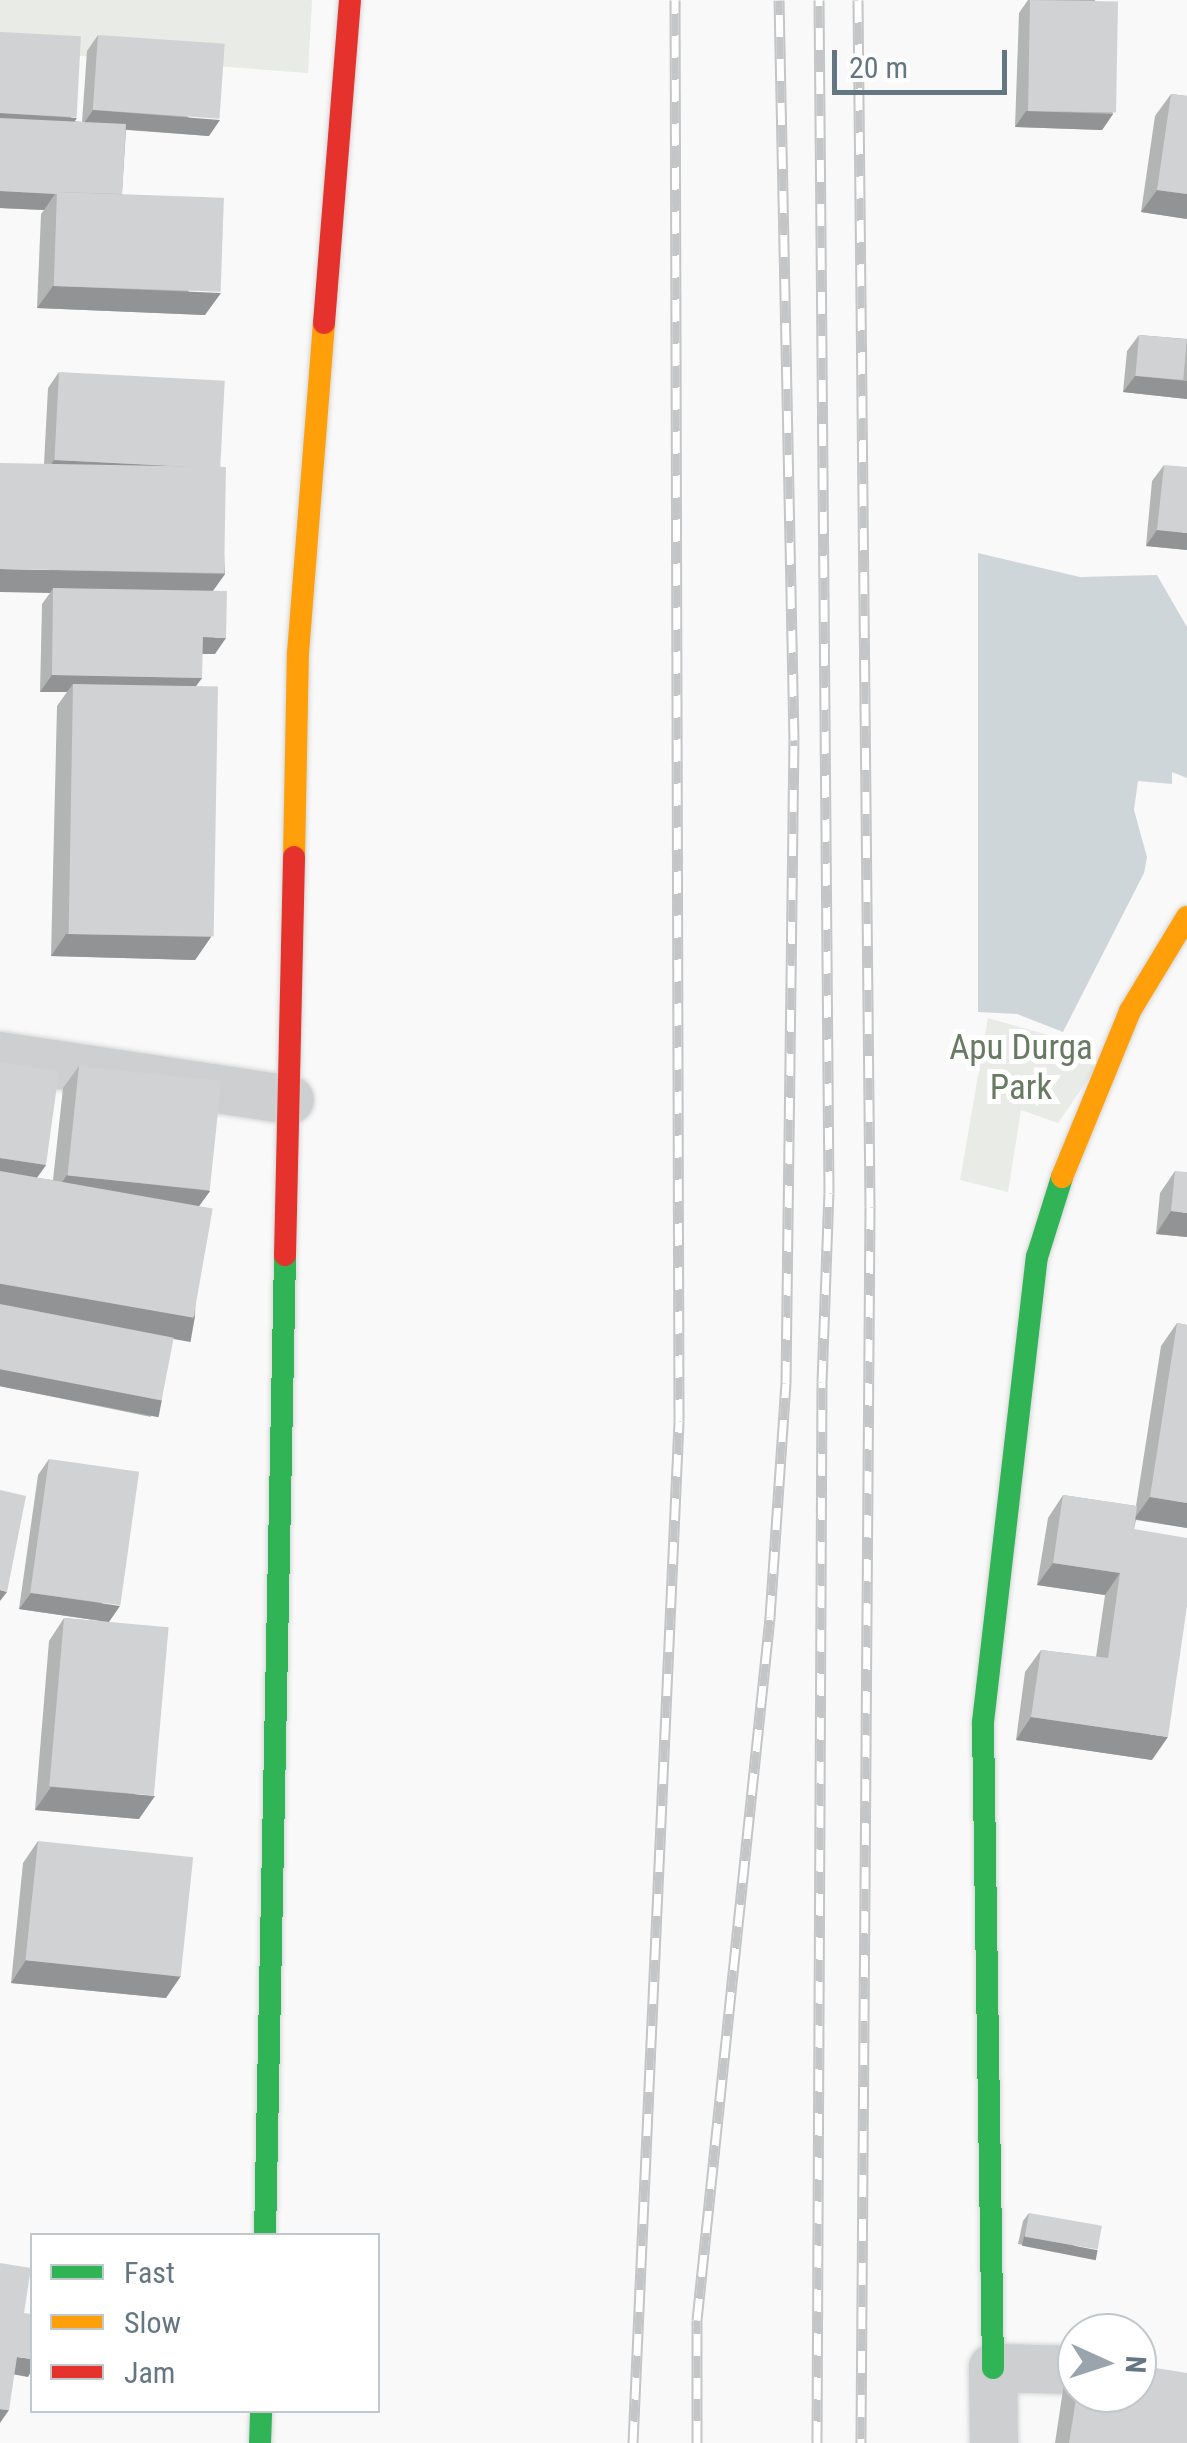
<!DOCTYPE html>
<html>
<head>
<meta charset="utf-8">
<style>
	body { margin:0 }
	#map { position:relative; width:1187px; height:2443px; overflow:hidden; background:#f9f9f9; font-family:"Roboto Condensed",sans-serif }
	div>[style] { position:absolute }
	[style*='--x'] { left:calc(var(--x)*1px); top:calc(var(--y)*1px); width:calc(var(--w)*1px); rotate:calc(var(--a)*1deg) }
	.green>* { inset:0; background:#e8ebe6 }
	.water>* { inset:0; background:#ced6d9 }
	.roads { filter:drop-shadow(0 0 2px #d5d6d7) drop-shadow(0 0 2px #d5d6d7) }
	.street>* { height:48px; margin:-24px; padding:0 24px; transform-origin:24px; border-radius:24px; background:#cecfd0 }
	.fast>* { height:22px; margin:-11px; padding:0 11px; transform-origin:11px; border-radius:11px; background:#30b455 }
	.slow>* { height:22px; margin:-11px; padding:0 11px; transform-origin:11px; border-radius:11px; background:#ff9f0a }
	.jam>* { height:22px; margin:-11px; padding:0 11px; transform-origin:11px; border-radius:11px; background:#e5322d }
	.rail>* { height:11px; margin-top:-5.5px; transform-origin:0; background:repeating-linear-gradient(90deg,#fff 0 22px,#c3c5c6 0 44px); box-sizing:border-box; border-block:2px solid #c3c5c6 }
	.wall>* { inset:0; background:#b3b5b5 }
	.shaded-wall>* { inset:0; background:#929394; transform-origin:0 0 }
	.building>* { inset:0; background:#d0d2d3; transform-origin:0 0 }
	span { translate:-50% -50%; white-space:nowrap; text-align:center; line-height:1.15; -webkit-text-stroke:10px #fff; paint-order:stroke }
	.park-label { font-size:35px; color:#687a64 }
	.legend { position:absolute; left:30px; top:2233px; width:350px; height:180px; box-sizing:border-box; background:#fff; border:2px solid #c1c8cd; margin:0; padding:12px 18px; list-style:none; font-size:30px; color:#657683 }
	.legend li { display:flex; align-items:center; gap:20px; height:50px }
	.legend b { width:50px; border:2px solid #c1c8cd }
	.north { position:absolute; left:1057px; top:2313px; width:100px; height:100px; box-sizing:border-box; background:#fff; border:2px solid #c1c8cd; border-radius:50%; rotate:93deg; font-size:28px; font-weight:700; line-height:40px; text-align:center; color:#657683 }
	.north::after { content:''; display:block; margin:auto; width:35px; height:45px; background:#99a4ac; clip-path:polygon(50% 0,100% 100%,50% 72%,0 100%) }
	.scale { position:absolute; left:832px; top:50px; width:175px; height:45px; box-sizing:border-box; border:5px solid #657683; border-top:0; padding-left:12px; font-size:30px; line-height:35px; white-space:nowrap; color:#657683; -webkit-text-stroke:8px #fff; paint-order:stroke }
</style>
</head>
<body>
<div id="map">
	<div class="green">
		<i style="clip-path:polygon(0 0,312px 0,308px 73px,0 50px)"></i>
		<i style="clip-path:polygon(988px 1018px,1062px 1039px,1096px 1068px,1058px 1123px,1021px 1110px,1008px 1192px,960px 1180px)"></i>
	</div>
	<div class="water">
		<i style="clip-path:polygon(978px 553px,1080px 577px,1157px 575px,1187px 627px,1187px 778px,1172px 772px,1172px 784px,1138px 781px,1134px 810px,1147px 857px,1144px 873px,1063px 1032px,1017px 1014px,978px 1012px)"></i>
	</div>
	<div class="roads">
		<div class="street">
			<i style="--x:0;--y:1056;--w:293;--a:8.6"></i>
			<i style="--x:994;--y:2443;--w:75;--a:-90.8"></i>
			<i style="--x:993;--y:2368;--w:84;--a:1.4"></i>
		</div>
		<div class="fast">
			<i style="--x:265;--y:2236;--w:981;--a:-88.83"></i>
			<i style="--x:993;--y:2368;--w:646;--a:-90.89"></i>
			<i style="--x:983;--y:1722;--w:468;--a:-83.4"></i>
			<i style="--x:1037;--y:1257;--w:84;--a:-72.6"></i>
			<i style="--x:260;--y:2443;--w:33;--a:-88"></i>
		</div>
		<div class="slow">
			<i style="--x:294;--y:857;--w:204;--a:-88.9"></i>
			<i style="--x:298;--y:653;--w:331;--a:-85.5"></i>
			<i style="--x:1062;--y:1177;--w:179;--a:-67.7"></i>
			<i style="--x:1130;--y:1011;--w:110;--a:-58.8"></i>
		</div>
		<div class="jam">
			<i style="--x:324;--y:323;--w:324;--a:-85.4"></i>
			<i style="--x:285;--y:1255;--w:398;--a:-88.7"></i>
		</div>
	</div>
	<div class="rail">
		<i style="--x:858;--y:0;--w:1207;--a:89.43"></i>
		<i style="--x:870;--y:1207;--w:1236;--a:90.42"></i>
		<i style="--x:633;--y:2443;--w:1023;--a:-87.42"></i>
		<i style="--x:679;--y:1421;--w:1421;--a:-90.16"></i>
		<i style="--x:697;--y:2443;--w:123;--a:-90"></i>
		<i style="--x:697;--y:2320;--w:707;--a:-84.07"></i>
		<i style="--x:770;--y:1617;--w:235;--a:-86.1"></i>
		<i style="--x:786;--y:1383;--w:643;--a:-89.29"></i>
		<i style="--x:794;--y:740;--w:740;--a:-91.16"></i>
		<i style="--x:817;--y:2443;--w:1061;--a:-89.73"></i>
		<i style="--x:822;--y:1382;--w:189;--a:-87.9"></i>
		<i style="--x:829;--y:1193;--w:1193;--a:-90.48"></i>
	</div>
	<div class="wall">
		<i style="clip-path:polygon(1028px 0,1095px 0,1113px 114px,1102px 130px,1015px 127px,1019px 13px)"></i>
		<i style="clip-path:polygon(0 32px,74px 121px,82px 122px,87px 51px,98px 35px,209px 136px,126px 130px,122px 194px,205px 315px,37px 308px,41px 214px,44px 210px,0 208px)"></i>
		<i style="clip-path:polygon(1171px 94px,1187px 96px,1187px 219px,1141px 212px,1155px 116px)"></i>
		<i style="clip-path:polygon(1139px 335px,1187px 339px,1187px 399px,1123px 392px,1127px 351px)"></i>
		<i style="clip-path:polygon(59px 372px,220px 468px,225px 574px,213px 591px,215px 654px,202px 654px,202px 678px,196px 686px,211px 937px,195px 960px,51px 956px,57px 706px,67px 692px,40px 692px,42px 604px,50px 593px,44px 464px,48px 388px)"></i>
		<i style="clip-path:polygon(1164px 465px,1187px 550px,1146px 546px,1152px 481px)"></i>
		<i style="clip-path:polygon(0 1062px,46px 1165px,37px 1178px,53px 1180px,63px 1088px,79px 1066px,210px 1191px,199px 1206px,195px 1317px,179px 1339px,136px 1332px,151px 1417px,0 1386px)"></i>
		<i style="clip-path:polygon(1175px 1171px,1187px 1237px,1156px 1234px,1160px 1193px)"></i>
		<i style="clip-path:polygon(1177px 1323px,1187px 1325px,1187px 1528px,1136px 1520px,1134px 1529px,1152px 1760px,1016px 1740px,1025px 1672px,1041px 1650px,1096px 1657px,1105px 1595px,1037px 1585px,1048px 1518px,1063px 1495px,1136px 1506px,1161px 1346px)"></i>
		<i style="clip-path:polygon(49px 1459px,109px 1622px,139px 1819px,35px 1810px,49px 1641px,64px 1618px,107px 1622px,19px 1609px,38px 1475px)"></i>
		<i style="clip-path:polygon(38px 1841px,166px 1998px,11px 1983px,23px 1863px)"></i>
		<i style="clip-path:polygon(1029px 2213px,1092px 2258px,1018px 2244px,1023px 2221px)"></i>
		<i style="clip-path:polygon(1077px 2365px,1077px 2393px,1187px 2443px,1055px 2443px,1064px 2383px)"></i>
	</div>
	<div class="shaded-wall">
		<i style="clip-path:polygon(93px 110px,220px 120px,209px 136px,82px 126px)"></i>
		<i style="clip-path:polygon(1026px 111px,1113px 114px,1102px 130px,1015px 127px)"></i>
		<i style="clip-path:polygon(0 113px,77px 118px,66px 134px,0 130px)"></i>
		<i style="clip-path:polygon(1157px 190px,1187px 194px,1187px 219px,1141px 212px)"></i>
		<i style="clip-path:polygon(0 191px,55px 194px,44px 210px,0 208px)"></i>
		<i style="clip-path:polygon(53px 286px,221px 293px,205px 315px,37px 308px)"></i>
		<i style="clip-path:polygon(1135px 376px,1187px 381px,1187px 399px,1123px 392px)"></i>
		<i style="clip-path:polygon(54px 460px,220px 468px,43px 476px)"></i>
		<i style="clip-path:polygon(1157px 530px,1187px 533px,1187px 550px,1146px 546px)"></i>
		<i style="clip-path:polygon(0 569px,225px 574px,209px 596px,53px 588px,50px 593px,0 592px)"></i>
		<i style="clip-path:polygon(203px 637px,226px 638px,215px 654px,192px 654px)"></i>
		<i style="clip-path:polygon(52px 675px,202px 678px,190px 694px,73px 684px,67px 692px,40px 692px)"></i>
		<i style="clip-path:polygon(66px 934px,211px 937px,195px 960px,51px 956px)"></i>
		<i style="clip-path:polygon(0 1158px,46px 1165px,30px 1187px,0 1183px)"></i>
		<i style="clip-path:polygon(67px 1175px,210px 1191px,194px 1213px,52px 1197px)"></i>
		<i style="clip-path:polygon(1171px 1211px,1187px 1213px,1187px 1237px,1156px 1234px)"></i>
		<i style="left:0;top:1282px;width:198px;height:26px;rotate:10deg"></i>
		<i style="left:0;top:1368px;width:165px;height:18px;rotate:11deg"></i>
		<i style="clip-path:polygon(1150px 1497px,1187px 1503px,1187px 1528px,1134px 1519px)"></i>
		<i style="clip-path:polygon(1053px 1563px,1120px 1573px,1105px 1595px,1037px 1585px)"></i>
		<i style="clip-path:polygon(0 1590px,7px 1592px,0 1601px)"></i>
		<i style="clip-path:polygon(31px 1593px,120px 1606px,109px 1622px,19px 1609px)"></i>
		<i style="clip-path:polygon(1031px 1717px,1168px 1737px,1152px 1760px,1016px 1740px)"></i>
		<i style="clip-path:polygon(51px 1787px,155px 1796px,139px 1819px,35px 1810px)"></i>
		<i style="clip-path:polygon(26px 1960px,181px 1976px,166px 1998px,11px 1983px)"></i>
		<i style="left:1024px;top:2236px;width:75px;height:10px;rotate:11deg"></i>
		<i style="clip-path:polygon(17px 2357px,32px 2359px,32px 2370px,28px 2377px,6px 2373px)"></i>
		<i style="clip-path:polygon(0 2409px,9px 2410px,0 2423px)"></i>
	</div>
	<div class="building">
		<i style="left:1030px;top:0;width:88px;height:111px;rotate:1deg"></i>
		<i style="left:0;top:32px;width:81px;height:81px;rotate:3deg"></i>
		<i style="left:98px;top:35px;width:127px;height:75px;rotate:4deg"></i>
		<i style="clip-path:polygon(1171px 94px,1187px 96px,1187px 194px,1157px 190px)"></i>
		<i style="clip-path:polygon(0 118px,126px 124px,122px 194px,57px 192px,57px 194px,0 191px)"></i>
		<i style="left:57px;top:192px;width:167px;height:94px;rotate:2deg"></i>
		<i style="left:1139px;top:335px;width:48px;height:41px;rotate:5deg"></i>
		<i style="left:59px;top:372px;width:166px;height:88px;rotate:3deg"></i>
		<i style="left:0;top:463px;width:226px;height:106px;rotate:1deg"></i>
		<i style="clip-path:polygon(1164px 465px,1187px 467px,1187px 533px,1157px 530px)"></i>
		<i style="clip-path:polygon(53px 588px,227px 591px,226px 638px,203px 637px,202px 678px,52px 675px)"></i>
		<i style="left:73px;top:684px;width:145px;height:250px;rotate:1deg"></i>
		<i style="clip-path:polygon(0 1062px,59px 1071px,46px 1165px,0 1158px)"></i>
		<i style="left:79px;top:1066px;width:143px;height:110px;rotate:6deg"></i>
		<i style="left:0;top:1171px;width:216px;height:111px;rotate:10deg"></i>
		<i style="clip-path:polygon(1175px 1171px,1187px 1172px,1187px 1213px,1171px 1211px)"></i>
		<i style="left:0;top:1304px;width:177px;height:64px;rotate:11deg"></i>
		<i style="clip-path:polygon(1177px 1323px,1187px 1325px,1187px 1503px,1150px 1497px)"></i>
		<i style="left:49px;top:1459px;width:91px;height:135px;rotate:8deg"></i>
		<i style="clip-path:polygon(0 1490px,26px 1496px,7px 1592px,0 1590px)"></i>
		<i style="clip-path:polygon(1063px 1495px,1137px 1506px,1134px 1529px,1187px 1538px,1187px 1606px,1168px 1737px,1031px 1717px,1041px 1650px,1108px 1658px,1120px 1573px,1053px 1563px)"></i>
		<i style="left:64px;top:1618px;width:105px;height:169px;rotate:5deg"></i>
		<i style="left:38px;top:1841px;width:156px;height:120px;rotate:6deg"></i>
		<i style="left:1029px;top:2213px;width:74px;height:24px;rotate:10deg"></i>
		<i style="clip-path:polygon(0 2263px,31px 2268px,24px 2313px,32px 2314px,32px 2359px,17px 2357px,9px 2410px,0 2409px)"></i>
		<i style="clip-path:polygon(1137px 2365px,1187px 2373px,1187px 2443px,1069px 2443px,1077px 2393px,1137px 2393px)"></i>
	</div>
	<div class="park-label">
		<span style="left:1021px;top:1068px">Apu Durga<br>Park</span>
	</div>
	<ul class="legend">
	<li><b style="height:12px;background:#30b455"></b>Fast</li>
	<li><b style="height:12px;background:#ff9f0a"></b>Slow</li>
	<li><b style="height:12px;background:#e5322d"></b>Jam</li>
	</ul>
	<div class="north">N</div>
	<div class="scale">20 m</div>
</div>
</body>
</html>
